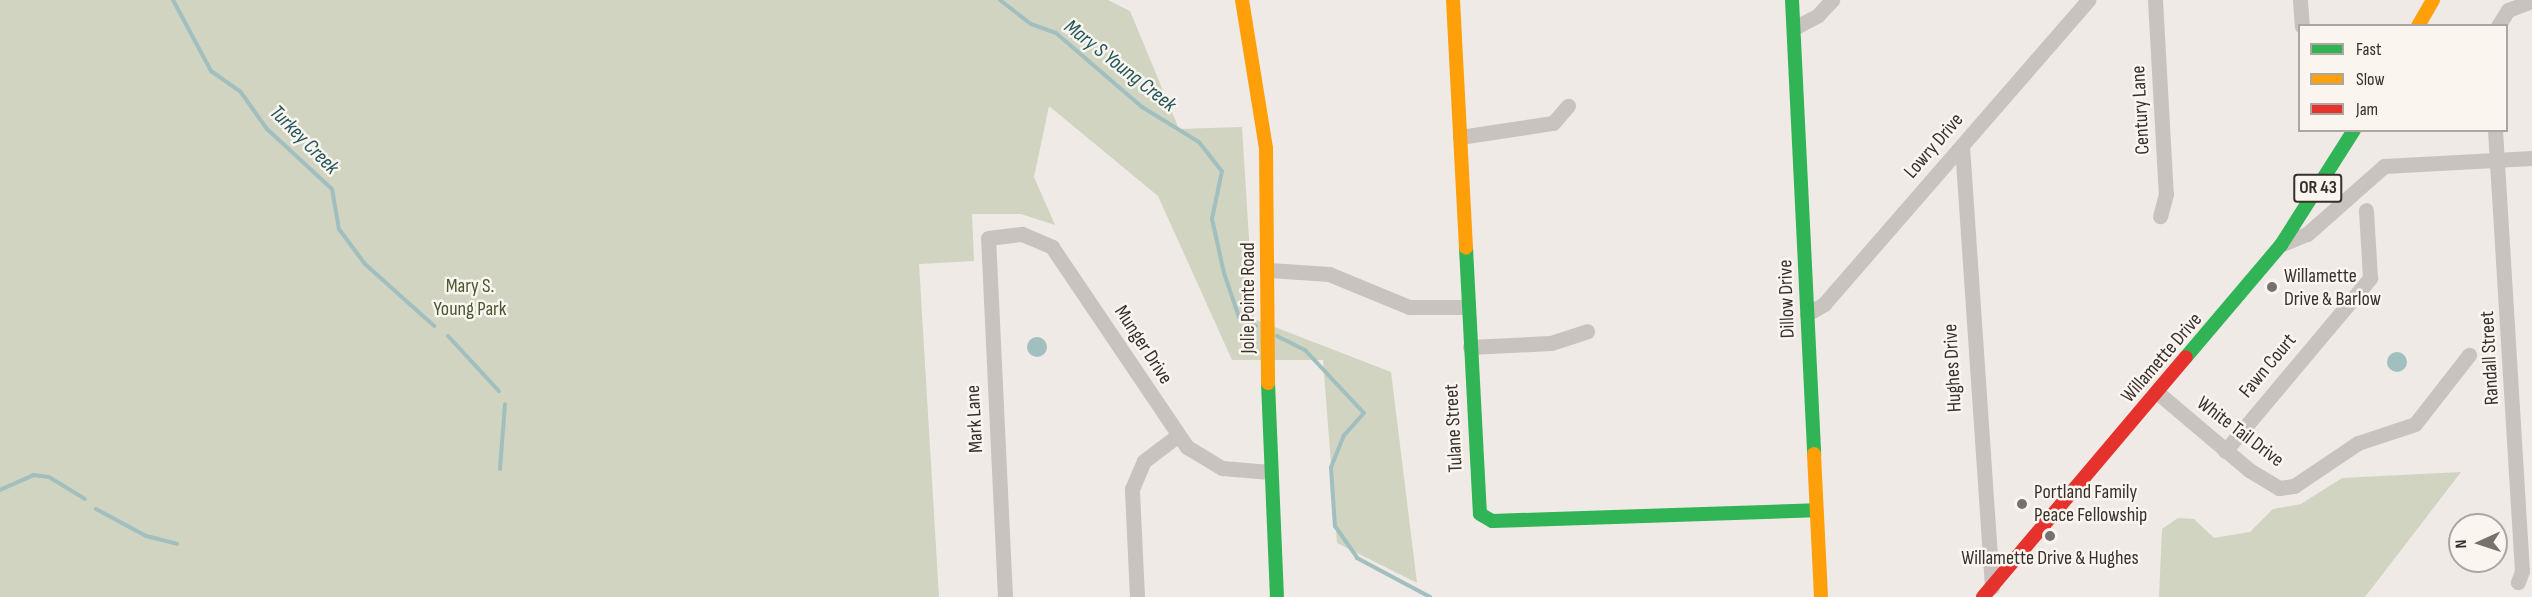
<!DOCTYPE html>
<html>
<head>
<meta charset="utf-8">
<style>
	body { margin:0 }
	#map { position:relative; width:2532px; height:597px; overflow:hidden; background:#efeae5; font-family:"Sofia Sans Condensed",sans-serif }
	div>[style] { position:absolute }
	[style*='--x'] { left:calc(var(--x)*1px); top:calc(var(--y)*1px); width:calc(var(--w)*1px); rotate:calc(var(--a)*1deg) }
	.green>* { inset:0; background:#d0d4c0 }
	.water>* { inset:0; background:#a2bfc0 }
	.round { border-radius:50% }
	.stream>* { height:4px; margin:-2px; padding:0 2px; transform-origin:2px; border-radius:2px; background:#a2bfc0 }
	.street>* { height:15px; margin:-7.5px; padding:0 7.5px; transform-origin:7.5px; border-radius:7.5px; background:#c8c3be }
	.fast>* { height:14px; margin:-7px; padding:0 7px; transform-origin:7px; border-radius:7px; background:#30b455 }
	.slow>* { height:14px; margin:-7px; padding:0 7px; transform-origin:7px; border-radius:7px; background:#ff9f0a }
	.jam>* { height:14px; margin:-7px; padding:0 7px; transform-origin:7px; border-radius:7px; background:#e5322d }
	.dots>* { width:16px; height:16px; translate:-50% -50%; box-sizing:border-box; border:3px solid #faf5ee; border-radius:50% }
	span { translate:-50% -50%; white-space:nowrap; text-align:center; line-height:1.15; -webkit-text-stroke:5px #faf5ee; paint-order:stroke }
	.shield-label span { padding:2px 4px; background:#faf5ee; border:2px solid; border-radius:4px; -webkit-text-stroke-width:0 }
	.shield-label { font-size:18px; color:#3a302b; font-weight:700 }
	.street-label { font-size:20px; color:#3a302b }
	.poi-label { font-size:20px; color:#3a302b }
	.left { translate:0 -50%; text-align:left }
	.park-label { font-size:20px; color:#485830 }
	.water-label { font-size:21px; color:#21565b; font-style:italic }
	.legend { position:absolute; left:2298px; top:24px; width:210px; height:108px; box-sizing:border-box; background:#faf5ee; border:2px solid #ada6a0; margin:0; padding:8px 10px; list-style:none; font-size:18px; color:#3a302b }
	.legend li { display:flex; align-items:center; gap:12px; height:30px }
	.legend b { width:30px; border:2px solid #ada6a0 }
	.north { position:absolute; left:2448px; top:513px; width:60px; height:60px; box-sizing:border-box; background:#faf5ee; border:2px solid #ada6a0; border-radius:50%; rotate:267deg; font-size:16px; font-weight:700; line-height:24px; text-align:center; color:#3a302b }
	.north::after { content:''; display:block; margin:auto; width:21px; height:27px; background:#79716c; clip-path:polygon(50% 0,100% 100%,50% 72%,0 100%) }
</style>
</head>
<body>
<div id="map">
	<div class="green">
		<i style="clip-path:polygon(0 0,1108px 0,1130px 11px,1179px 129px,1242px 127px,1254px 319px,1391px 372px,1417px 583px,1337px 543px,1323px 360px,1232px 360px,1158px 196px,1049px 106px,1034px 177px,1055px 225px,1021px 214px,972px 214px,974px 261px,919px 264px,939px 597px,0 597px)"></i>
		<i style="clip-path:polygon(2461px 472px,2365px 597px,2159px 597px,2162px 529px,2178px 518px,2194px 519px,2214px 538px,2250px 532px,2273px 509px,2301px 504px,2342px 478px)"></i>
	</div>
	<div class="water">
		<i class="round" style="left:1027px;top:337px;width:20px;height:20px"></i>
		<i class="round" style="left:2387px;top:352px;width:20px;height:20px"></i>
	</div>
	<div class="stream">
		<i style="--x:173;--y:0;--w:81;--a:61.8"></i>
		<i style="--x:211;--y:71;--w:35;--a:35"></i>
		<i style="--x:240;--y:91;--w:47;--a:54.6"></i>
		<i style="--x:267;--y:129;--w:88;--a:42.7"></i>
		<i style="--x:332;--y:189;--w:41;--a:80.1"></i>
		<i style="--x:339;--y:229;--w:44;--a:53.4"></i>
		<i style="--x:365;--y:264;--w:93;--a:41.9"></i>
		<i style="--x:1000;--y:0;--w:39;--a:38"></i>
		<i style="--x:1031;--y:24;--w:27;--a:20"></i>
		<i style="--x:1056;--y:33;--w:113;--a:40.7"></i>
		<i style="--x:1142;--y:107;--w:67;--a:31.6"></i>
		<i style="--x:1199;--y:142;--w:37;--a:52"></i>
		<i style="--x:1222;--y:171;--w:49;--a:101.8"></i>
		<i style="--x:1212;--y:219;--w:55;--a:77.5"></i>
		<i style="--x:1224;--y:273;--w:46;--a:71.2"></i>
		<i style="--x:1239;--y:317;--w:19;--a:28"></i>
		<i style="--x:448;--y:336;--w:75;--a:47.2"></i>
		<i style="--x:1277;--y:336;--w:31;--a:27"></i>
		<i style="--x:1305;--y:350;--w:86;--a:46.9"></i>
		<i style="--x:1364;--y:413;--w:30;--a:132"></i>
		<i style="--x:1344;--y:435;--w:35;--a:112"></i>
		<i style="--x:1331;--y:468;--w:58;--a:86.1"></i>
		<i style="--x:1335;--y:526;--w:39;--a:55"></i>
		<i style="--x:1357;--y:558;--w:83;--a:28.1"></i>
		<i style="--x:500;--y:469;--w:65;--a:-85.6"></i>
		<i style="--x:0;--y:490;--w:36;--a:-24"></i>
		<i style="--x:33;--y:475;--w:16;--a:7"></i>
		<i style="--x:49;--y:477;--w:42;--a:31.4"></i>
		<i style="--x:96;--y:509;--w:57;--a:28.4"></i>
		<i style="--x:146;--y:536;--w:32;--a:14"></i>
	</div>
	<div class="street">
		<i style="--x:2155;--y:0;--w:194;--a:86.8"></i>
		<i style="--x:2166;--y:194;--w:23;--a:105"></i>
		<i style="--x:2300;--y:0;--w:26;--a:86"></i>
		<i style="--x:2498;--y:26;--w:19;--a:-58"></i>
		<i style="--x:2508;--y:10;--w:26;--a:-21"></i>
		<i style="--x:1794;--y:28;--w:27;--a:-28"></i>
		<i style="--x:1818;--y:15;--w:21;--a:-47"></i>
		<i style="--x:2495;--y:130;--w:442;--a:86.5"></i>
		<i style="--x:2522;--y:571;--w:12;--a:110"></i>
		<i style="--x:1460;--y:137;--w:94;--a:-8.6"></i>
		<i style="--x:1553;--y:123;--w:23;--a:-49"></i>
		<i style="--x:1962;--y:146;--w:442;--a:86.1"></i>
		<i style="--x:2282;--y:244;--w:27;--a:-22"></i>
		<i style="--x:2307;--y:234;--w:103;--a:-41.4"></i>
		<i style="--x:2384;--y:166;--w:148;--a:-3.1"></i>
		<i style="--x:1269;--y:270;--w:60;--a:3.8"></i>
		<i style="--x:1329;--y:274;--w:87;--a:22.4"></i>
		<i style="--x:1409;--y:307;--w:59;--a:0"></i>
		<i style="--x:1807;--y:314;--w:20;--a:-30"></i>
		<i style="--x:1824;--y:304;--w:403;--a:-49"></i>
		<i style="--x:1470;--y:347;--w:81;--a:-2.8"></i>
		<i style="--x:1551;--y:343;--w:38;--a:-18"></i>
		<i style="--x:2158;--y:393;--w:119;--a:40.2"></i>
		<i style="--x:2249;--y:470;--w:35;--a:31"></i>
		<i style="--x:2279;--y:488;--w:15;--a:-8"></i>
		<i style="--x:2294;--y:486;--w:77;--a:-33.9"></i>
		<i style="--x:2358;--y:443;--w:60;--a:-18.4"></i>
		<i style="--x:2415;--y:424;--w:88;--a:-52"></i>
		<i style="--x:2225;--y:451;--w:226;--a:-50"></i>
		<i style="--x:2370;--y:278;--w:68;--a:-93.4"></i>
		<i style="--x:1005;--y:597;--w:359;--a:-92.7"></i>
		<i style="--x:988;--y:238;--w:34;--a:-7"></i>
		<i style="--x:1022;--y:234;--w:33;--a:23"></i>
		<i style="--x:1052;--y:247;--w:241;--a:56"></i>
		<i style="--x:1187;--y:447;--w:41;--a:31"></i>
		<i style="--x:1222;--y:468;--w:48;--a:4.8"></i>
		<i style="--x:1137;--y:597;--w:108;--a:-92.7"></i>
		<i style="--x:1132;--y:489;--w:30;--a:-67"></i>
		<i style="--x:1144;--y:461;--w:41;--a:-37.1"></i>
	</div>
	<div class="fast">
		<i style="--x:1792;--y:0;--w:455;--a:87.2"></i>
		<i style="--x:1466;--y:248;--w:266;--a:87"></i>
		<i style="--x:1480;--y:514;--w:14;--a:30"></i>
		<i style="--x:1492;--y:521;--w:324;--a:-1.9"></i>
		<i style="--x:2186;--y:357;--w:147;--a:-49.7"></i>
		<i style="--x:2281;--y:245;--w:136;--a:-57.6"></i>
		<i style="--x:1268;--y:383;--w:214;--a:87.6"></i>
	</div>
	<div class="slow">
		<i style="--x:1242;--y:0;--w:150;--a:80.8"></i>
		<i style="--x:1266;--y:148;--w:235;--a:89.5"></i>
		<i style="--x:1453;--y:0;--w:248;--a:87"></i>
		<i style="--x:2418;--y:26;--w:30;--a:-60"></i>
		<i style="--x:1814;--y:454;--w:143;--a:87.2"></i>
	</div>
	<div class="jam">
		<i style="--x:1983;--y:597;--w:314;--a:-49.8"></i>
	</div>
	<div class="dots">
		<i style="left:2272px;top:287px;background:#79716c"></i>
		<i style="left:2022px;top:504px;background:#79716c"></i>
		<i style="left:2050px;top:536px;background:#79716c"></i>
	</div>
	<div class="shield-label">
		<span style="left:2318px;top:188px">OR 43</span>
	</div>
	<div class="street-label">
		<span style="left:2141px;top:110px;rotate:-93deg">Century Lane</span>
		<span style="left:1934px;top:146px;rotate:-49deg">Lowry Drive</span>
		<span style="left:1248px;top:298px;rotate:-90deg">Jolie Pointe Road</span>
		<span style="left:1787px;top:299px;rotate:-92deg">Dillow Drive</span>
		<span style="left:1143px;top:345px;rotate:57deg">Munger Drive</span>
		<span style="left:2162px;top:358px;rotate:-49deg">Willamette Drive</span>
		<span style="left:2490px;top:358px;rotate:-93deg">Randall Street</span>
		<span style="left:2268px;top:366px;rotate:-50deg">Fawn Court</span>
		<span style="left:1953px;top:368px;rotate:-93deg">Hughes Drive</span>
		<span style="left:975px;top:419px;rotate:-93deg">Mark Lane</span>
		<span style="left:1454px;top:428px;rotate:-93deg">Tulane Street</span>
		<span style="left:2240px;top:432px;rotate:37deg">White Tail Drive</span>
	</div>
	<div class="poi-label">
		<span class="left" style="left:2284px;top:288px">Willamette<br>Drive &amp; Barlow</span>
		<span class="left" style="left:2034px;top:504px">Portland Family<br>Peace Fellowship</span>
		<span style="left:2050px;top:558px">Willamette Drive &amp; Hughes</span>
	</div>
	<div class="park-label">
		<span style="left:470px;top:298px">Mary S.<br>Young Park</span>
	</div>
	<div class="water-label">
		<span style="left:1120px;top:66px;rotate:38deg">Mary S Young Creek</span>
		<span style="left:304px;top:140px;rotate:45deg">Turkey Creek</span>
	</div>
	<ul class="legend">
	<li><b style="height:8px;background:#30b455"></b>Fast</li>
	<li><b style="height:8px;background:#ff9f0a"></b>Slow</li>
	<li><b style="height:8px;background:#e5322d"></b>Jam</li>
	</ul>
	<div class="north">N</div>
</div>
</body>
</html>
